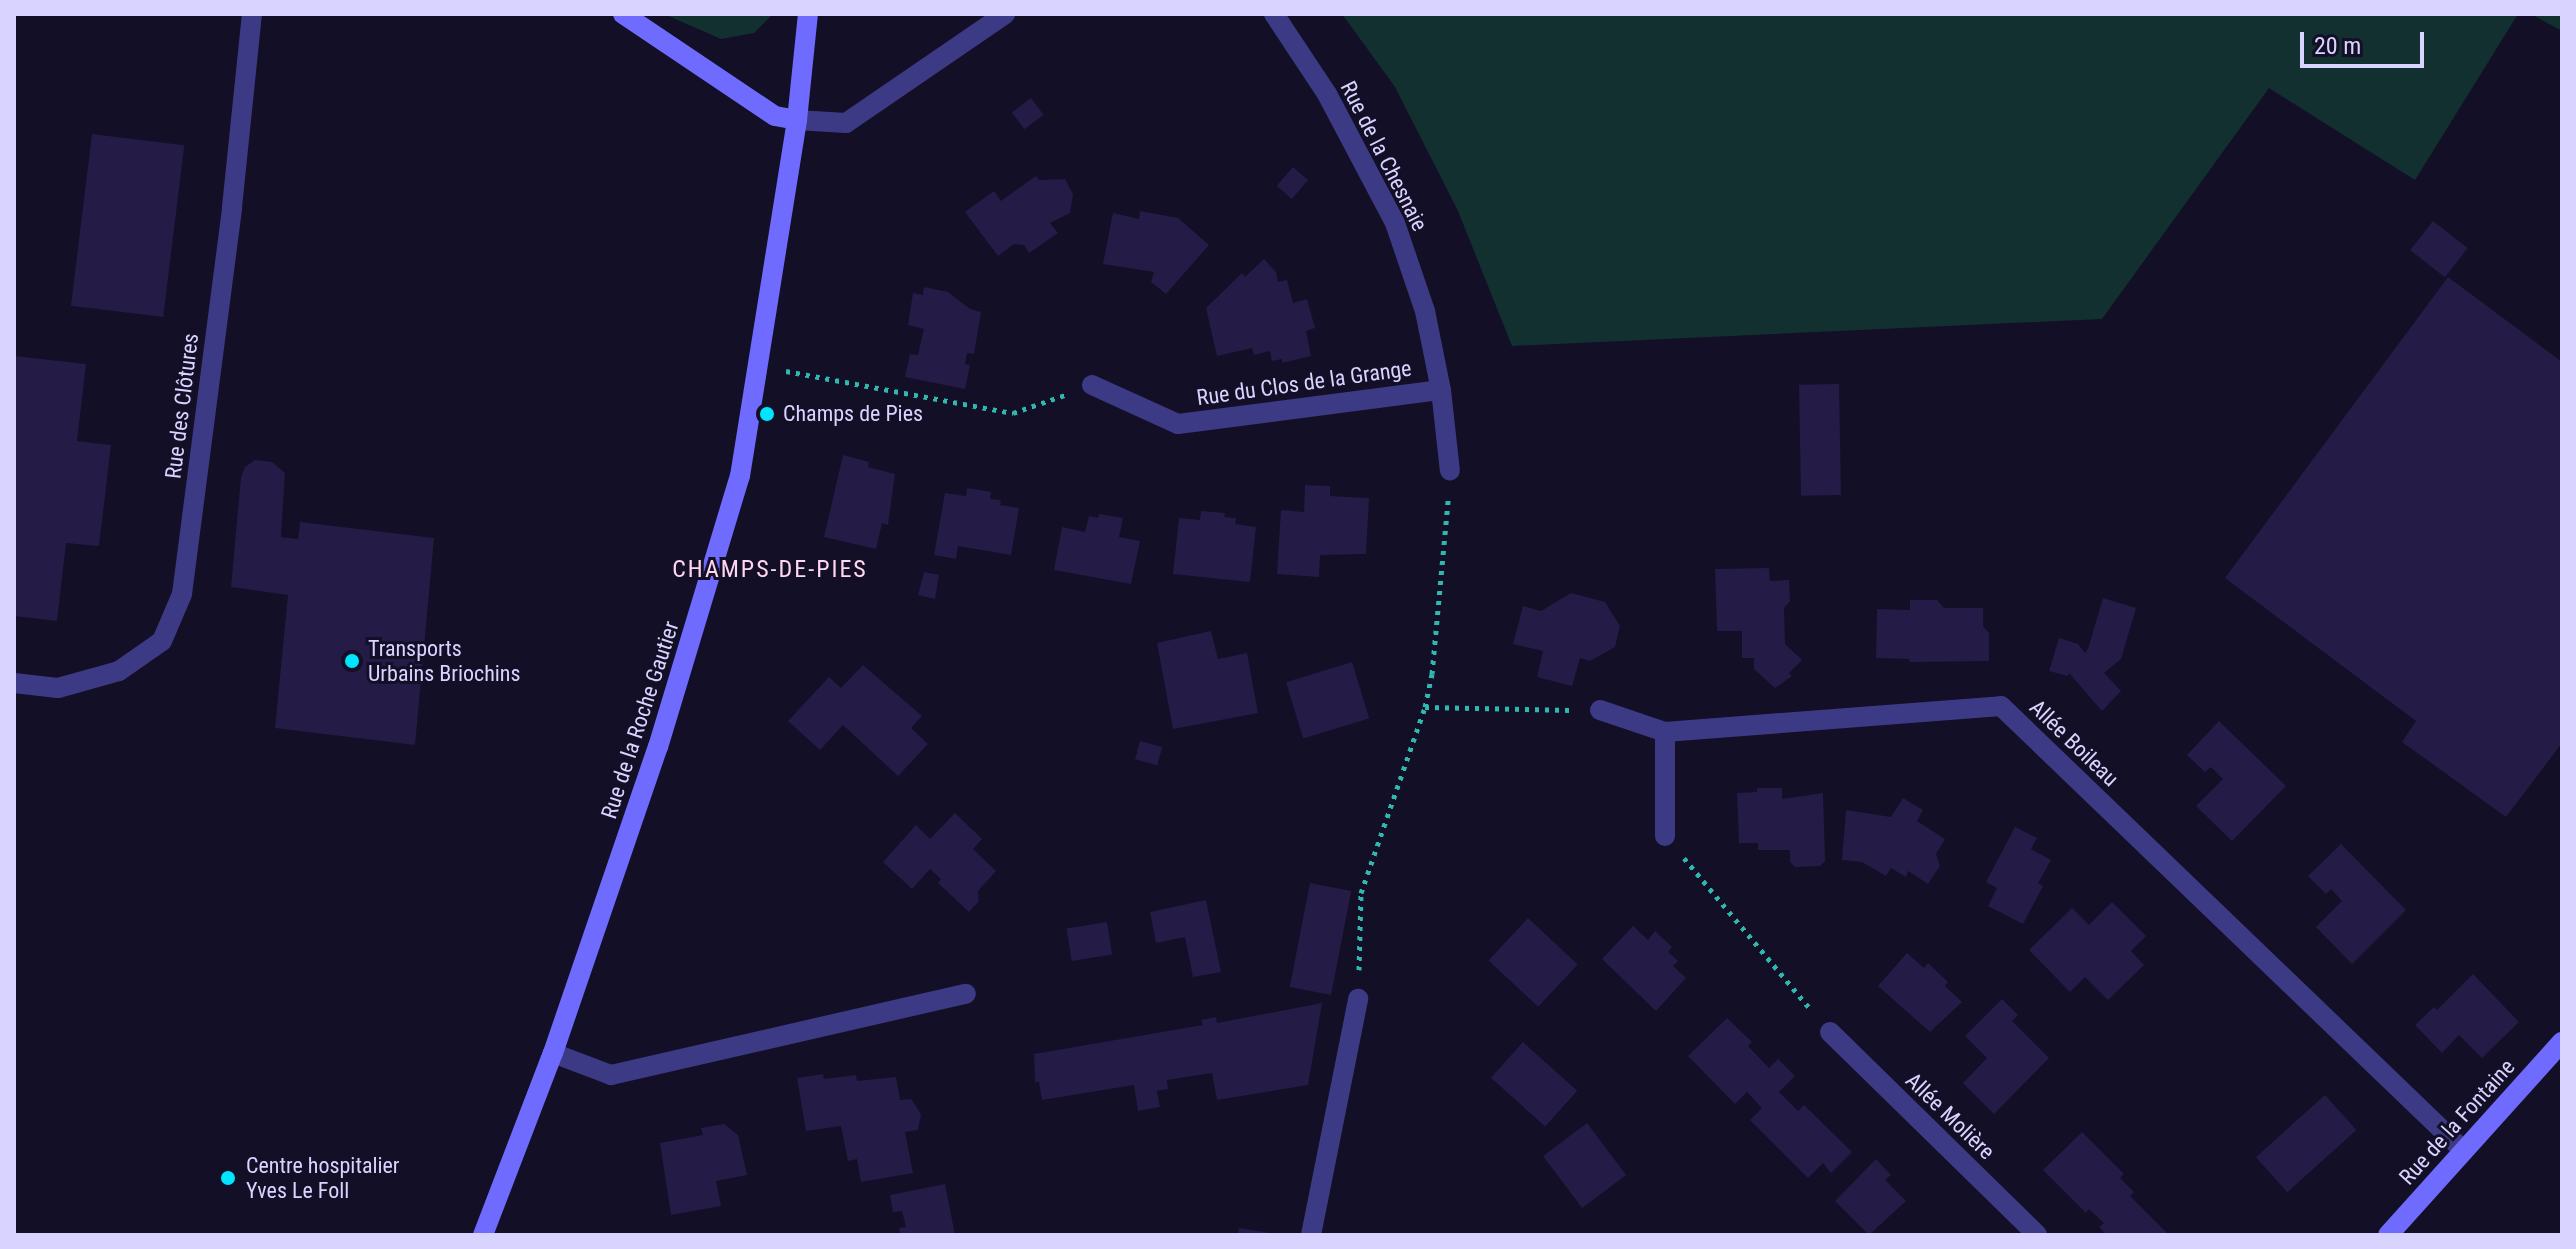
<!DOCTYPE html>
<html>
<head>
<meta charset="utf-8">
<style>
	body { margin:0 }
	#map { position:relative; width:2576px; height:1249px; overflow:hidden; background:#130f26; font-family:"Roboto Condensed",sans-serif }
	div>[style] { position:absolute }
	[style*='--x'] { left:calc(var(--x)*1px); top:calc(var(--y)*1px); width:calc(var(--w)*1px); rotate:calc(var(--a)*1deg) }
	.green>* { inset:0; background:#12302f }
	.building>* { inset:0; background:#241b47; transform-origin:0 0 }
	.path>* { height:5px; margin-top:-2.5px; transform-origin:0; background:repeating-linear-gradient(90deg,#2fb8b0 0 4px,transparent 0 10px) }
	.lane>* { height:20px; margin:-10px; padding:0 10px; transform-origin:10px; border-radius:10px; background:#3d3a85 }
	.street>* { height:20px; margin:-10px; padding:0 10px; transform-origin:10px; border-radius:10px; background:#3d3a85 }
	.secondary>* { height:20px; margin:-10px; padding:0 10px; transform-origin:10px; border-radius:10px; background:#6f6bff }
	.dots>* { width:22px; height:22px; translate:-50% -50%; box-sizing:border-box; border:4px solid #130f26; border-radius:50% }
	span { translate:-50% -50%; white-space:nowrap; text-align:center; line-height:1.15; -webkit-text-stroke:6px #130f26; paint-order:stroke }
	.street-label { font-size:22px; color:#d9d4ff }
	.poi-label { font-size:22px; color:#d9d4ff }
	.left { translate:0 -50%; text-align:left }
	.neighbourhood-label { font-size:24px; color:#ffd6f0; letter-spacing:2px }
	.frame { position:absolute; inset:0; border:16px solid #d9d4ff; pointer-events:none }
	.scale { position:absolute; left:2300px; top:32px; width:124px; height:36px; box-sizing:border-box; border:4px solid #d9d4ff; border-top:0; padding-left:10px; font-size:24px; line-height:28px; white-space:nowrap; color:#d9d4ff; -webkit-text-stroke:6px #130f26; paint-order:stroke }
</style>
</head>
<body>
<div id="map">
	<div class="green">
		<i style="clip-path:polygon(664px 14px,773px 14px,754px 33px,721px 39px)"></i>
		<i style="clip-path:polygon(1342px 14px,2518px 14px,2415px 180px,2269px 88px,2102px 319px,1512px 346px,1458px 211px,1395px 87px)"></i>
		<i style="clip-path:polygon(2531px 14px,2562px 14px,2562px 31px)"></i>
	</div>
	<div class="building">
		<i style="left:1031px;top:98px;width:21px;height:24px;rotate:53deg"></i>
		<i style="left:92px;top:134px;width:93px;height:173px;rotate:7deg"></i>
		<i style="left:1293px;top:167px;width:20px;height:25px;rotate:41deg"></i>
		<i style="clip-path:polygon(1036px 176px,1039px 180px,1065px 179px,1073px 194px,1070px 213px,1050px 223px,1058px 233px,1029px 253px,1024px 245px,1014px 244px,998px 256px,965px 212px,994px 191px,1001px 201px)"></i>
		<i style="clip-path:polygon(1140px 211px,1178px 218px,1209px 245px,1166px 294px,1151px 282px,1154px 272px,1103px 264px,1113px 213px,1139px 219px)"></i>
		<i style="left:2433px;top:221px;width:44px;height:37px;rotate:38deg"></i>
		<i style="clip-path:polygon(1264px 259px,1276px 272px,1278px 282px,1287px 280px,1293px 303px,1307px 299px,1315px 328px,1306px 331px,1311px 356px,1282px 363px,1282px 359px,1272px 361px,1270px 351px,1254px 355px,1252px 348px,1217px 356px,1206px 308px,1242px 273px,1245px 277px)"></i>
		<i style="clip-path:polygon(2448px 277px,2562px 362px,2562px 743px,2506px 817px,2402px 742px,2416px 721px,2225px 578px)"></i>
		<i style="clip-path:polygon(924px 287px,948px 292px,970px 309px,981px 312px,974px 354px,967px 353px,965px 364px,970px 365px,965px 389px,905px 377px,910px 354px,918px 355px,924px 329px,908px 325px,913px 293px,923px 295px)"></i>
		<i style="clip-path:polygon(14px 356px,86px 364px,77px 441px,111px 445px,99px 546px,66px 543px,57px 621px,14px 616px)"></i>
		<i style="left:1839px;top:384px;width:111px;height:40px;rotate:89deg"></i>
		<i style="clip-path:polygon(843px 455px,869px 462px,868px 467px,895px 474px,888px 525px,882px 523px,876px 549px,824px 537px)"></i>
		<i style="clip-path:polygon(255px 460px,272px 462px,285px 473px,281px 537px,298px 539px,300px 522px,434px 538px,415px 745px,275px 728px,288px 595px,231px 587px,241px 477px,245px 467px)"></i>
		<i style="clip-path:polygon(1305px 485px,1330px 486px,1330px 496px,1369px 498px,1366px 554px,1320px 555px,1319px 577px,1277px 574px,1281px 510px,1304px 512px)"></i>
		<i style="clip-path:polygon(967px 488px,991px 492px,990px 499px,1001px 500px,1000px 505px,1019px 508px,1011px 555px,958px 546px,956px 559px,934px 555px,945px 493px,966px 496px)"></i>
		<i style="clip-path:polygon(1201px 511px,1225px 513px,1224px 517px,1236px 518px,1235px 524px,1256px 527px,1250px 582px,1173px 574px,1179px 518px,1200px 520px)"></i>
		<i style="clip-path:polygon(1099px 514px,1123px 518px,1119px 537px,1140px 541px,1131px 584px,1054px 570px,1062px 527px,1085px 532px,1089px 516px,1098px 518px)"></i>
		<i style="clip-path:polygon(1769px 568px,1770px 581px,1789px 580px,1790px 601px,1784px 608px,1785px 644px,1802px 660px,1789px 673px,1792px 676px,1775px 688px,1754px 669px,1754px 658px,1742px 658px,1742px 631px,1717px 631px,1715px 569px)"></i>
		<i style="clip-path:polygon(924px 572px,939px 575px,935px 599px,918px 595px)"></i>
		<i style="clip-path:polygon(1571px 593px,1605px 602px,1620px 626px,1615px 647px,1590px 661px,1580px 658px,1572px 686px,1537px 677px,1543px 651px,1513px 644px,1523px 606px,1541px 611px)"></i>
		<i style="clip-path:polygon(2103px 598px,2136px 608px,2121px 659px,2104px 673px,2121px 691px,2102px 711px,2069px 673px,2068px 676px,2049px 671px,2059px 638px,2078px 644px,2085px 653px,2088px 649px)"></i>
		<i style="clip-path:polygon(1910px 600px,1937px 600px,1944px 608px,1983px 608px,1983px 626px,1989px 633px,1989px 661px,1910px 662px,1909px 659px,1876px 658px,1877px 609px,1910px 610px)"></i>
		<i style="clip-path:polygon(1211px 631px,1218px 659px,1247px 653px,1258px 713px,1173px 729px,1157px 643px)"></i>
		<i style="left:1352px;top:662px;width:59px;height:69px;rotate:73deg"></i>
		<i style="clip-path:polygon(863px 665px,922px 716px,911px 728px,928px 744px,898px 776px,843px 725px,820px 750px,788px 721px,829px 677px,841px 688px)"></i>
		<i style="clip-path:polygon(2219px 721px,2286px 786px,2232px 841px,2196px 806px,2223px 779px,2211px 767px,2205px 772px,2187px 755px)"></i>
		<i style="left:1140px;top:741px;width:23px;height:19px;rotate:15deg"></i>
		<i style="clip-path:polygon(1757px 788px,1782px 788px,1782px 799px,1823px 793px,1825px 861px,1820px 866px,1795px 867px,1790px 862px,1790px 850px,1758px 850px,1758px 843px,1739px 843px,1737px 793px,1757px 792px)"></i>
		<i style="clip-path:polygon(1903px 798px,1923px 810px,1917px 821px,1945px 839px,1936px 854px,1940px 866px,1928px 884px,1908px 871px,1906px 877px,1891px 868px,1886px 876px,1862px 862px,1842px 860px,1846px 810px,1891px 817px)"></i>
		<i style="clip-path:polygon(955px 813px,982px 839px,973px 849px,996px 871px,978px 891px,979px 901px,969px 912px,938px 883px,941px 879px,930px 869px,912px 889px,883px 862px,916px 825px,930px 839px)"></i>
		<i style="clip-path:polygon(2015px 827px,2037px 838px,2031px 849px,2051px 860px,2038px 883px,2043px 886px,2023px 924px,1988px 906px,1997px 888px,1986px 882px)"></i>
		<i style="clip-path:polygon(2341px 844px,2406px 910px,2352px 964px,2316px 927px,2342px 901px,2331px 889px,2326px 894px,2308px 876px)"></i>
		<i style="left:1310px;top:883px;width:42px;height:106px;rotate:11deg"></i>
		<i style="clip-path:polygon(1206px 900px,1221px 972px,1193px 977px,1185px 937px,1156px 943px,1150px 912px)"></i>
		<i style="clip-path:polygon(2112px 902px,2146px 936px,2131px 951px,2144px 965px,2108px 1000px,2085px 977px,2070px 992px,2029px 950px,2072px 908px,2089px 925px)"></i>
		<i style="left:1528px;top:918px;width:68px;height:58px;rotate:43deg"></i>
		<i style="left:1107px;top:922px;width:33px;height:41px;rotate:81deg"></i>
		<i style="clip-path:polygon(1633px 926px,1648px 940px,1655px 931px,1672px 947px,1668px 952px,1678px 961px,1673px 966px,1686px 978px,1656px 1011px,1602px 959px)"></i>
		<i style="clip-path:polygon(1907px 953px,1924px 968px,1928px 963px,1948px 982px,1945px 986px,1962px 1002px,1930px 1032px,1878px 986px)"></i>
		<i style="clip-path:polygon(2473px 974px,2519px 1022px,2482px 1058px,2459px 1035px,2442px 1053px,2415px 1025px,2434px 1007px,2437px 1010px)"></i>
		<i style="clip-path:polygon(2002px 999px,2018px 1015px,2012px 1021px,2049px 1058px,1994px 1114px,1963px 1083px,1987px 1058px,1965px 1036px)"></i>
		<i style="clip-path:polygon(1322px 1003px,1308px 1085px,1217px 1100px,1212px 1073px,1167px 1080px,1168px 1089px,1157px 1091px,1160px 1107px,1138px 1111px,1134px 1085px,1042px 1100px,1039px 1082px,1035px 1082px,1034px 1054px,1203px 1025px,1201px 1020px,1216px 1017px,1217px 1023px)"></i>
		<i style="clip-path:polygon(1727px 1018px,1752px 1042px,1748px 1046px,1769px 1068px,1778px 1059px,1795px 1076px,1779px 1092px,1798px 1111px,1804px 1105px,1852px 1152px,1831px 1173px,1823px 1163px,1808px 1178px,1750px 1120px,1762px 1108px,1747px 1092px,1735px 1104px,1688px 1056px)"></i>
		<i style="left:1523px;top:1042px;width:73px;height:48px;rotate:42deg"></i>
		<i style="clip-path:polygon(823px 1074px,824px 1079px,856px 1075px,857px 1081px,896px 1077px,900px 1100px,911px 1099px,921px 1114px,918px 1130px,905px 1132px,913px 1173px,861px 1182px,857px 1159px,848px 1161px,841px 1126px,806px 1131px,797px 1078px)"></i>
		<i style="left:2325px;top:1095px;width:47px;height:93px;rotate:48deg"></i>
		<i style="left:1587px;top:1123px;width:65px;height:55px;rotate:53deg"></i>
		<i style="clip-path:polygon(724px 1124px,738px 1135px,747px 1175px,716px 1181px,721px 1206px,671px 1215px,660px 1143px,703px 1135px,701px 1128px)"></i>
		<i style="clip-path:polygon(2082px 1132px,2124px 1174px,2120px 1178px,2134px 1192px,2130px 1196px,2169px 1235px,2107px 1235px,2099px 1227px,2104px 1223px,2089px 1209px,2086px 1213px,2043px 1170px)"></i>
		<i style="clip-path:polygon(1876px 1159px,1891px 1175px,1885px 1180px,1906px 1201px,1869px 1235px,1835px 1201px)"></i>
		<i style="clip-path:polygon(945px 1184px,955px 1235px,900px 1235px,899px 1228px,906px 1227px,902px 1211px,893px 1212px,890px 1195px)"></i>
		<i style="clip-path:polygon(1239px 1228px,1270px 1233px,1270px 1235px,1238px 1235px)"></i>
	</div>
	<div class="path">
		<i style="--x:786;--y:371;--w:231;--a:10.5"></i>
		<i style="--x:1013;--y:413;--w:55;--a:-19.1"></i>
		<i style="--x:1425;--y:707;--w:146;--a:1.2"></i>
		<i style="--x:1684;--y:858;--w:198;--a:50.1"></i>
		<i style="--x:1359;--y:970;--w:77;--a:-88.5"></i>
		<i style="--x:1361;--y:893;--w:197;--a:-71"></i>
		<i style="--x:1425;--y:707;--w:34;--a:-78"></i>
		<i style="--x:1432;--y:674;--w:175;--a:-84.7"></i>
	</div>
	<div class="lane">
		<i style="--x:553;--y:1053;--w:62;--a:20.8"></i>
		<i style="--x:611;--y:1075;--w:364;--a:-12.9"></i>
	</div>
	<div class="street">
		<i style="--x:1274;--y:14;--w:96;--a:56.5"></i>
		<i style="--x:1327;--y:94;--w:146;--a:62.2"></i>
		<i style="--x:1395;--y:223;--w:93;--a:71.2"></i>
		<i style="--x:1425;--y:311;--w:81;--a:78.6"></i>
		<i style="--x:1441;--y:390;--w:81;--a:83.7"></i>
		<i style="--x:797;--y:120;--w:49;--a:3.5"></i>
		<i style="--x:846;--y:123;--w:193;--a:-34.4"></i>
		<i style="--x:1092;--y:385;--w:94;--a:24.4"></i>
		<i style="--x:1178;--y:424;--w:265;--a:-7.4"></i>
		<i style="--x:14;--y:683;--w:44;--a:6.5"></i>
		<i style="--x:58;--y:688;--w:63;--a:-15.6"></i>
		<i style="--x:119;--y:671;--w:52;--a:-34.9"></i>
		<i style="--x:162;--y:641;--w:51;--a:-66.9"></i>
		<i style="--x:182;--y:594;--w:390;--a:-82.6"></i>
		<i style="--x:232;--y:207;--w:194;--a:-84.1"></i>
		<i style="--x:1600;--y:710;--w:69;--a:18.7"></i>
		<i style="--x:1665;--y:732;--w:337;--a:-4.4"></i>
		<i style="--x:2001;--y:706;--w:641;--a:43.86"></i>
		<i style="--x:1665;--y:836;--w:104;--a:-90"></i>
		<i style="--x:1830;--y:1032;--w:290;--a:44.4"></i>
		<i style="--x:1311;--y:1235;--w:241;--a:-78.7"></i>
	</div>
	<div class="secondary">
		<i style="--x:623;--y:14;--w:183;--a:33.9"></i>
		<i style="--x:775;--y:116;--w:22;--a:10"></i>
		<i style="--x:483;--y:1235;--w:195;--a:-69"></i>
		<i style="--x:553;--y:1053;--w:324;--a:-71.1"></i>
		<i style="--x:658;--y:747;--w:283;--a:-73.2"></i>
		<i style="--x:740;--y:476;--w:361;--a:-80.9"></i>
		<i style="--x:797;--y:120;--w:107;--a:-84.1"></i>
		<i style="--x:2388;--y:1235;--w:260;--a:-48"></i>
	</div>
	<div class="dots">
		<i style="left:767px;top:414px;background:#00e5ff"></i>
		<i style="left:352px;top:661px;background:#00e5ff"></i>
		<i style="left:228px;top:1178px;background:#00e5ff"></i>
	</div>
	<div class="street-label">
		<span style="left:1384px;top:156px;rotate:63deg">Rue de la Chesnaie</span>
		<span style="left:1304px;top:383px;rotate:-8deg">Rue du Clos de la Grange</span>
		<span style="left:182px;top:406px;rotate:-83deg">Rue des Clôtures</span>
		<span style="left:640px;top:720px;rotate:-72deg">Rue de la Roche Gautier</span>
		<span style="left:2074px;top:743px;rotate:44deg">Allée Boileau</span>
		<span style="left:1950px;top:1116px;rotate:44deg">Allée Molière</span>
		<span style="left:2457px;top:1122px;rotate:-48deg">Rue de la Fontaine</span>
	</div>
	<div class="poi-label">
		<span class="left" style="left:783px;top:414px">Champs de Pies</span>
		<span class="left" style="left:368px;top:661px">Transports<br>Urbains Briochins</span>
		<span class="left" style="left:246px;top:1178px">Centre hospitalier<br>Yves Le Foll</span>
	</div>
	<div class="neighbourhood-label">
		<span style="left:770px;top:570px">CHAMPS-DE-PIES</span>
	</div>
	<div class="frame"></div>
	<div class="scale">20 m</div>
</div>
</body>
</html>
